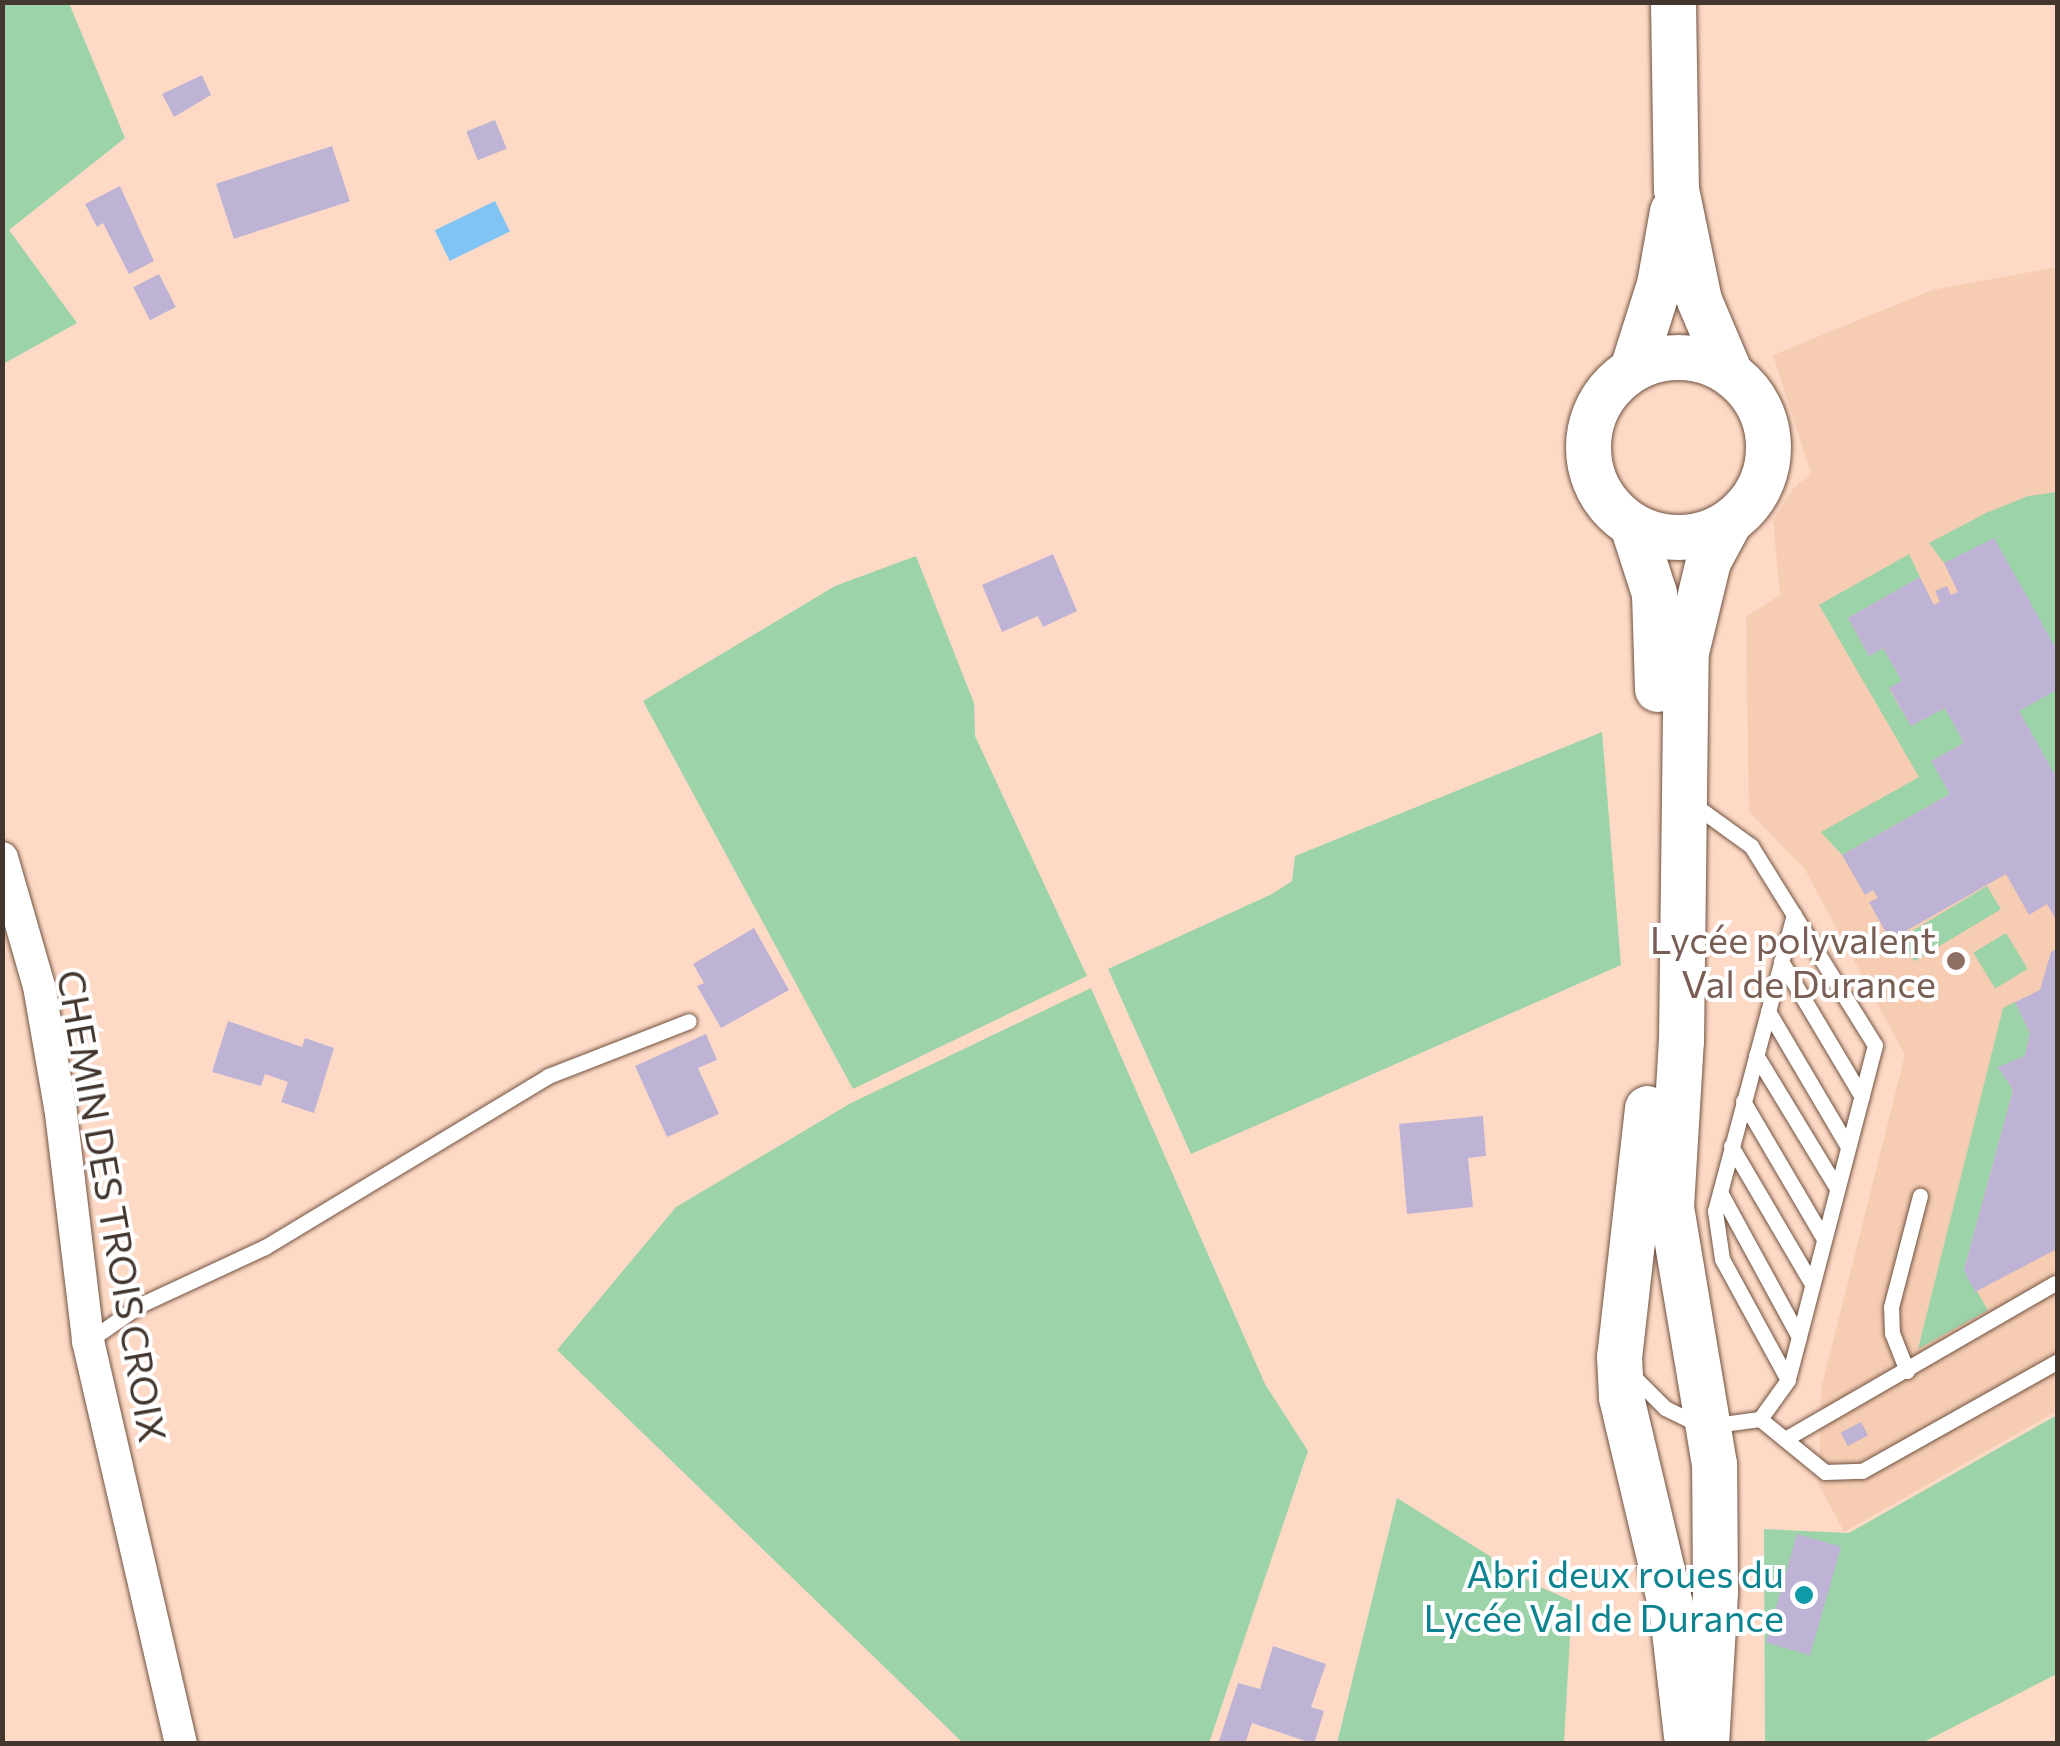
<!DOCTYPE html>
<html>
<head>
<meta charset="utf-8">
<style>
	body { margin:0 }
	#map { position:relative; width:2060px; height:1746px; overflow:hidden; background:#fedac6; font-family:Commissioner,sans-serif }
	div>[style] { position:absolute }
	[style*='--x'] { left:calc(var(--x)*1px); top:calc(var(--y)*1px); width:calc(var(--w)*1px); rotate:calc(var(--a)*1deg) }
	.built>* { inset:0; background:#f6ccb3 }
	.green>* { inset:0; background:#9cd3a9; transform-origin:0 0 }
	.water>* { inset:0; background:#7fc4f4; transform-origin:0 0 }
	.building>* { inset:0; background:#beb3d4; transform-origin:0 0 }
	.roads { filter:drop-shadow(0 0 2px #705341) drop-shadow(0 0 2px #705341) }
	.service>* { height:15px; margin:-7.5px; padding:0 7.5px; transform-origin:7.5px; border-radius:7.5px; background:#fff }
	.minor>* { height:32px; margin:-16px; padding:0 16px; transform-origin:16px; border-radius:16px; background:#fff }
	.secondary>* { height:45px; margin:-22.5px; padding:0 22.5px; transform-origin:22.5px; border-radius:22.5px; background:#fff }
	.secondary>.ring { margin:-22.5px; padding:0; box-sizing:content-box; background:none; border:45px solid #fff; border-radius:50% }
	.dots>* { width:28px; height:28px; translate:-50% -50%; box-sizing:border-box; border:5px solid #fff; border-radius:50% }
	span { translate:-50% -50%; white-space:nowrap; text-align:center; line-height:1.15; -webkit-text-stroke:8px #fff; paint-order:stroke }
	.education-label { font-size:38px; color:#785e54 }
	.right { translate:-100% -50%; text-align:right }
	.street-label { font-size:38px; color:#43362e }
	.culture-label { font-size:38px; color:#0d838f }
	.frame { position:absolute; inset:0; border:5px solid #43362e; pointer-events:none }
</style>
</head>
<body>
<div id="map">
	<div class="built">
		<i style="clip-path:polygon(2057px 267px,2057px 1411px,1844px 1532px,1819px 1485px,1821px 1389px,1905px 1055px,1804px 868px,1749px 812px,1746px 617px,1780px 595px,1773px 520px,1792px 490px,1811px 473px,1773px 355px,1932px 290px)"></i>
	</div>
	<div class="green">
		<i style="clip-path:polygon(3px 2px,69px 3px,125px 138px,9px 230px,77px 323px,3px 364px)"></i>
		<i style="clip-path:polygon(2057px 492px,2057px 652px,1994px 539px,1944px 563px,1929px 543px,1986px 513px,2028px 496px)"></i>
		<i style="clip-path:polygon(1909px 554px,1920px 577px,1848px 618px,1869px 656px,1883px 648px,1902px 681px,1889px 689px,1911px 726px,1945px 708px,1964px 743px,1932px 761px,1950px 794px,1842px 855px,1821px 832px,1919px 777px,1819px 605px)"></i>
		<i style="clip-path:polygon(916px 556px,974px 703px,975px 736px,1087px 976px,853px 1089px,643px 701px,835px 586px)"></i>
		<i style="clip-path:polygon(2057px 689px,2057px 780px,2019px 711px)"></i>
		<i style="clip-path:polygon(1602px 732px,1621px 965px,1191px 1154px,1108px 969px,1272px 894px,1292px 881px,1295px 856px)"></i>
		<i style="left:1987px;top:886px;width:27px;height:101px;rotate:59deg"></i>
		<i style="left:2006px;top:933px;width:42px;height:38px;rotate:59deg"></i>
		<i style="clip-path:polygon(1091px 988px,1265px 1384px,1308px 1451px,1209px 1743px,963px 1743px,557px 1350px,676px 1207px,851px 1103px)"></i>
		<i style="clip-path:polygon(2015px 1002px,2030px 1033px,2025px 1056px,1999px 1067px,2013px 1090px,1964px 1270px,1988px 1310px,1918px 1349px,2003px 1008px)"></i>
		<i style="clip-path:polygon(2057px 1415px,2057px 1674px,1922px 1743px,1765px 1743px,1764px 1529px,1849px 1533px)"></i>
		<i style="clip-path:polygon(1397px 1498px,1536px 1585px,1572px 1601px,1564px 1743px,1337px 1743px)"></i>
	</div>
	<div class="water">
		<i style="left:495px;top:201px;width:34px;height:67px;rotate:64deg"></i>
	</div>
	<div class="building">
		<i style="clip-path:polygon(202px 75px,211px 95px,174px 117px,162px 94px)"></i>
		<i style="left:495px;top:120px;width:31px;height:31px;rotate:68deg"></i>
		<i style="left:332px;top:146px;width:58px;height:122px;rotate:72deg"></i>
		<i style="clip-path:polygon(120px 186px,154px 261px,129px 274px,103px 223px,97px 227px,85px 204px)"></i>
		<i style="left:159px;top:274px;width:37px;height:29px;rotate:63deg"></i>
		<i style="clip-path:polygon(1994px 538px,2058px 652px,2058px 689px,2019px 711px,2058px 780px,2058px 923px,2047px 904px,2029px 915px,2006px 874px,1890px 940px,1869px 902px,1878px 898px,1873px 890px,1865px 895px,1842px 855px,1950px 794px,1931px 761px,1964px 743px,1945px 708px,1911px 726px,1889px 688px,1902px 681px,1883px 648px,1869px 656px,1848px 618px,1920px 577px,1934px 605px,1940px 602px,1935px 591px,1947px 586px,1951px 595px,1958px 592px,1944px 563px)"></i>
		<i style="clip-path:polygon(1053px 554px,1077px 611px,1043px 627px,1038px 616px,1002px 632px,982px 585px)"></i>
		<i style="clip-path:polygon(754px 928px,789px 990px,721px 1028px,697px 986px,704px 983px,693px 964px)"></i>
		<i style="clip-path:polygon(2058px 948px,2055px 1250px,1975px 1292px,1964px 1270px,2013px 1090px,1998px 1067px,2025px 1056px,2030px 1033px,2015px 1002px,2040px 990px,2051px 952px)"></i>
		<i style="clip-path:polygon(228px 1021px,302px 1047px,305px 1038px,334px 1048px,314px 1113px,281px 1102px,288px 1082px,265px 1074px,261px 1086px,212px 1072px)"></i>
		<i style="clip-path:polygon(706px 1034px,717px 1060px,698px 1068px,719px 1114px,667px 1137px,635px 1066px)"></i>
		<i style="clip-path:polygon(1483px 1116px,1486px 1156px,1468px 1158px,1473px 1207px,1407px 1214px,1399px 1124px)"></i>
		<i style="left:1861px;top:1422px;width:15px;height:23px;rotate:62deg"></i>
		<i style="left:1797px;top:1534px;width:46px;height:113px;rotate:16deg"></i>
		<i style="clip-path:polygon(1273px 1646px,1326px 1664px,1311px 1707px,1324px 1711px,1314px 1744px,1252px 1723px,1245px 1744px,1218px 1744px,1238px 1683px,1260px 1689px)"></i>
	</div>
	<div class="roads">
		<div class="service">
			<i style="--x:1693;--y:804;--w:72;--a:35.9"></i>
			<i style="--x:1751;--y:846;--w:234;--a:58.1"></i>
			<i style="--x:1875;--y:1045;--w:346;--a:104.6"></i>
			<i style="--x:1788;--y:1380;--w:48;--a:125.7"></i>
			<i style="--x:1781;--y:961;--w:158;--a:59.2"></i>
			<i style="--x:1768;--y:1011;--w:158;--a:59.5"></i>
			<i style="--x:1756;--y:1055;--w:156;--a:58.7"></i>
			<i style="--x:1743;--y:1101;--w:160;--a:59.6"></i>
			<i style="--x:1731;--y:1146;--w:160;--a:59.6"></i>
			<i style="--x:1720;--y:1192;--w:165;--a:61.4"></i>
			<i style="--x:88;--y:1341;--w:63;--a:-34.7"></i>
			<i style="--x:140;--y:1305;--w:138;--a:-24.9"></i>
			<i style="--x:265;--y:1247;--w:331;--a:-31.1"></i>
			<i style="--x:548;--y:1076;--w:151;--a:-21.3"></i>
			<i style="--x:1907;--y:1371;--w:41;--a:-111.5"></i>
			<i style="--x:1892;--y:1333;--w:26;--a:-92"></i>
			<i style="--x:1891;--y:1307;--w:115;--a:-75.4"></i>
			<i style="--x:1633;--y:1376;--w:45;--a:45"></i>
			<i style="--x:1665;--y:1408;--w:34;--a:26"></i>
			<i style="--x:1696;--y:1423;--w:12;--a:14"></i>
			<i style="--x:1708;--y:1426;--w:52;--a:-7.7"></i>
			<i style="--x:1760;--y:1419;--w:84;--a:39.2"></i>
			<i style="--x:1825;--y:1472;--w:37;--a:-2"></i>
			<i style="--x:1862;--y:1471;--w:225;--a:-29.3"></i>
			<i style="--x:1788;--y:1380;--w:138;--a:-118.6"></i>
			<i style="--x:1722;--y:1259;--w:49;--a:-98.3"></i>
			<i style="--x:1715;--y:1211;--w:307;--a:-75.1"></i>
			<i style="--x:1785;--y:1439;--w:312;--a:-30"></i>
		</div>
		<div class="minor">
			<i style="--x:2;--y:858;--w:133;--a:73.9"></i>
			<i style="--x:39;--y:986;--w:129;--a:80.2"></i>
			<i style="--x:61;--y:1113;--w:230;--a:83.2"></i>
			<i style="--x:88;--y:1341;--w:414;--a:77"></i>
		</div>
		<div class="secondary">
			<i style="--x:1673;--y:2;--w:187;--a:89.1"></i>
			<i style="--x:1676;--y:189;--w:113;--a:78.3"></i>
			<i style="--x:1699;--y:300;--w:79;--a:67"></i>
			<i class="ring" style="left:1588px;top:357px;width:135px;height:135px"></i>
			<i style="--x:1632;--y:369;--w:89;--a:-72.4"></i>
			<i style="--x:1659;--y:284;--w:74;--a:-79.9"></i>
			<i style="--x:1632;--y:525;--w:71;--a:72.1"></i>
			<i style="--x:1654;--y:593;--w:96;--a:88.2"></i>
			<i style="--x:1647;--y:1108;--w:250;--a:96.4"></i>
			<i style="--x:1619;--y:1356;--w:41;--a:87.2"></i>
			<i style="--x:1621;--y:1397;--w:222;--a:76.7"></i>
			<i style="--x:1672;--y:1613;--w:123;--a:83.5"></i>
			<i style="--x:1706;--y:1744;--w:152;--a:-86.6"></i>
			<i style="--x:1715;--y:1592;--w:128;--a:-90.4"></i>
			<i style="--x:1714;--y:1464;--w:261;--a:-99.5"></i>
			<i style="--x:1671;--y:1207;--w:166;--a:-86.6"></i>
			<i style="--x:1681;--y:1041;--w:389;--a:-89.3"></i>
			<i style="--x:1686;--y:652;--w:94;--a:-76.4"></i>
			<i style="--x:1708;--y:561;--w:44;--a:-61.7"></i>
		</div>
	</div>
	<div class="dots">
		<i style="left:1956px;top:961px;background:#8d6e63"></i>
		<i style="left:1804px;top:1595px;background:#0f9aa8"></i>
	</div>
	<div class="education-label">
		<span class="right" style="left:1936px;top:961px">Lycée polyvalent<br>Val de Durance</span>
	</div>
	<div class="street-label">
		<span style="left:113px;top:1206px;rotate:80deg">CHEMIN DES TROIS CROIX</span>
	</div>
	<div class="culture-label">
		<span class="right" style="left:1784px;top:1595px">Abri deux roues du<br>Lycée Val de Durance</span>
	</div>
	<div class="frame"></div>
</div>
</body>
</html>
